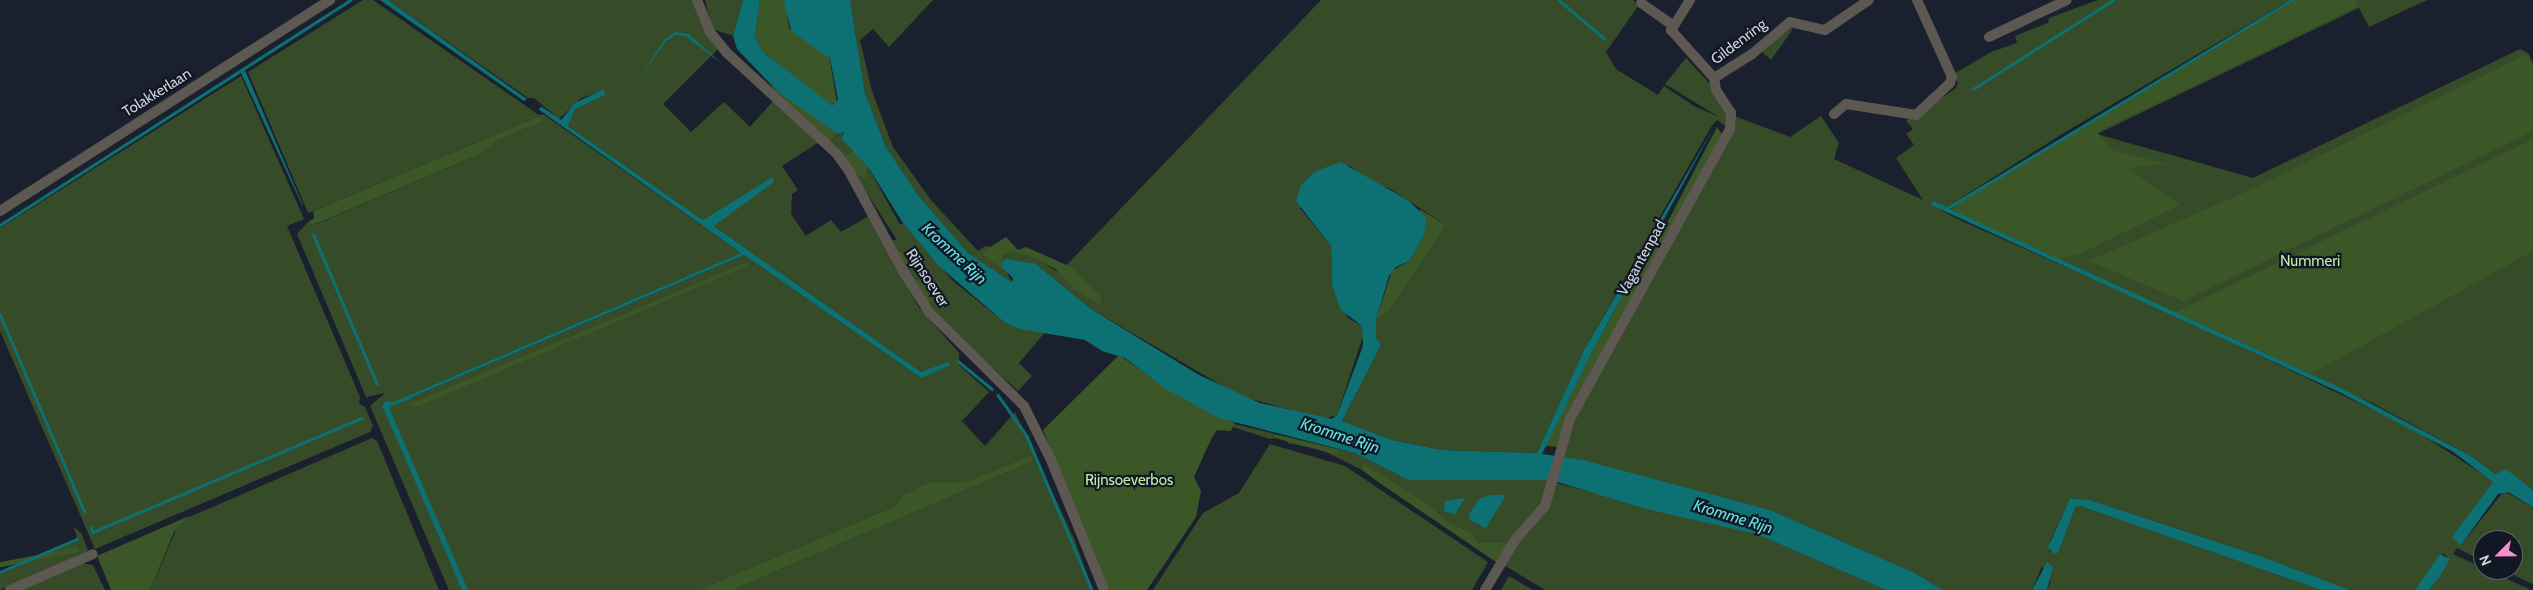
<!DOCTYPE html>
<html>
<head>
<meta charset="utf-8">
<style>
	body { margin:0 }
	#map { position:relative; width:2533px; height:590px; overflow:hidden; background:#1b202e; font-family:Cabin,sans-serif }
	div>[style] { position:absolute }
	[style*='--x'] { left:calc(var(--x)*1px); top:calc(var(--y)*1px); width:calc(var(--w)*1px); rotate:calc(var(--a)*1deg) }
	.green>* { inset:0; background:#364b28 }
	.forest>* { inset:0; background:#3b5727; transform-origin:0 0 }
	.water>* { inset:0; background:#0d7072 }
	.stream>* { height:2.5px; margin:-1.25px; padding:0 1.25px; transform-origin:1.25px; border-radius:1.25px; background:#0d7072 }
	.minor>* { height:10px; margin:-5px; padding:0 5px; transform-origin:5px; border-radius:5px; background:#5e5852 }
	span { translate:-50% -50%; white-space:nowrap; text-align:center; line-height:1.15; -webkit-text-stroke:4.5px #121724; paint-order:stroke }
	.street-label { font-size:15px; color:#d1d5de }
	.park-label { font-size:15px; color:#c0efa3 }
	.water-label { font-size:16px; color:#65e3e5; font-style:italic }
	.north { position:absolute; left:2473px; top:530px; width:50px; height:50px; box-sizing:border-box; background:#121724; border:1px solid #5e636e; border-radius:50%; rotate:247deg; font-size:14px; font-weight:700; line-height:20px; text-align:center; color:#d1d5de }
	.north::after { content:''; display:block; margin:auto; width:18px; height:22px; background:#f790ce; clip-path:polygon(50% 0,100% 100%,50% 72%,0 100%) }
</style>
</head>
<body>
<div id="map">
	<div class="green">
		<i style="clip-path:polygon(363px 0,373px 0,539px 115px,543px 114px,741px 253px,407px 396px,410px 398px,744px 255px,921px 378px,934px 368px,921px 372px,714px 226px,772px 177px,703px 220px,568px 126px,575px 109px,605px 90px,581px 98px,559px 119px,534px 98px,528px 98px,388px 0,693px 0,718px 49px,663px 104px,691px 132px,724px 102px,750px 127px,774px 100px,819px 142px,782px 166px,798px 190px,792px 194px,791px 214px,806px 236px,831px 220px,841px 232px,869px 216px,918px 306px,959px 353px,959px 365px,989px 392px,962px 421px,985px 446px,1015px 412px,1075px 541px,1093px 590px,733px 590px,1034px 461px,1031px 455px,968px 481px,929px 482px,903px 495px,895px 506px,698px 590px,449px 590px,370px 406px,385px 393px,366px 397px,297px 234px,307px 223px,314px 225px,483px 153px,498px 140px,542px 121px,539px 116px,308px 213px,248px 72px)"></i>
		<i style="clip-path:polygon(705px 0,743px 0,733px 36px,712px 29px)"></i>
		<i style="clip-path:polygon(850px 0,933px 0,889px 47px,873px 29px,860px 40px,872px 91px,893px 147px,931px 200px,978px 251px,985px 246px,1013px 250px,1031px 255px,1059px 273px,1321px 0,1633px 0,1638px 6px,1606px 52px,1616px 69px,1658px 95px,1664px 86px,1694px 106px,1719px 117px,1665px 84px,1686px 58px,1710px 84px,1727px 112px,1727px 127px,1717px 120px,1711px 127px,1584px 350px,1537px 453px,1442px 450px,1392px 440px,1342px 421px,1381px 345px,1376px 337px,1376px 320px,1389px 312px,1446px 225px,1390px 189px,1370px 181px,1349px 165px,1300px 208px,1331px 246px,1332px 285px,1348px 318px,1362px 326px,1364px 333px,1337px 415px,1324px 419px,1240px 396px,1091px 309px,1036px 264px,1007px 273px,1012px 282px,968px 253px,918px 195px,886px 147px,865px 93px)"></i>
		<i style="clip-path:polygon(2098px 0,2290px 0,2062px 134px,1947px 207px,1933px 201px,1942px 211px,1962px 221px,2136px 298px,1950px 206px,2293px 0,2427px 0,2369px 27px,2359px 8px,2097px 134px,2253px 178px,2520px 49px,2529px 54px,2533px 63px,2533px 490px,2506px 470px,2495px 474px,2471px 456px,2374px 404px,2191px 323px,2413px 429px,2490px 479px,2494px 482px,2465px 521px,2461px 545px,2504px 491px,2533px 507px,2533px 584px,2503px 570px,2513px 570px,2513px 540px,2483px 540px,2483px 561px,2457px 548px,2453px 554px,2531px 590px,2428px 590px,2450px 560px,2443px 553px,2415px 590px,2350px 590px,2260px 556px,2090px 500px,2070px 498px,2050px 541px,2050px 551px,2058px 553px,2076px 506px,2080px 506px,2321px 590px,2047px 590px,2051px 581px,2042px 566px,2032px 590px,1943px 590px,1915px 573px,1770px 510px,1563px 457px,1572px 425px,1734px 116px,1790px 137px,1821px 116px,1839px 143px,1834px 159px,1923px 200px,1896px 158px,1914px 145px,1906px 134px,1913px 129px,1906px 121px,1955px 89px,1958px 83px,1954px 74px,1991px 52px,2017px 43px,2015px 36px,2048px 23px,2049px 18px)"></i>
		<i style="clip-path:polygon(1789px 28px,1793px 29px,1771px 60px,1762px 52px)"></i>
		<i style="clip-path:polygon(241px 76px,304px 219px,287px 226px,360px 397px,359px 404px,365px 407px,373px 426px,370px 432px,95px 549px,0 331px,0 228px)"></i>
		<i style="clip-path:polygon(843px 131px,841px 138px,854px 150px,842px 157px,829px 142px)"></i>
		<i style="clip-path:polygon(868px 167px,900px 225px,903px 223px,953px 281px,1004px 322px,1046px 331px,1019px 363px,1032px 376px,1018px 391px,939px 319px,906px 273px,904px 251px,895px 253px,889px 240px,897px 240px,854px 173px,867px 178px)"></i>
		<i style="clip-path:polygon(1157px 378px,1234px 424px,1355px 453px,1408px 480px,1551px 480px,1543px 504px,1510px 543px,1478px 543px,1472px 532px,1449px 523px,1429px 504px,1363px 465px,1362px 470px,1322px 450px,1288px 443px,1281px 436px,1273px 434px,1275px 438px,1270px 439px,1233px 427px,1230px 431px,1218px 428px,1189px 478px,1107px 590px,1055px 464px)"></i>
		<i style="clip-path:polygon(372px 438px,377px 441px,439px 590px,150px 590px,180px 521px)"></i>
		<i style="clip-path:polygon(1270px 444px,1345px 466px,1488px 562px,1472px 590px,1153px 590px,1203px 513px,1239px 493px)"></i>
		<i style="clip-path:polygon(1556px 483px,1756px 534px,1886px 590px,1545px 590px,1504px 565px)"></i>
		<i style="clip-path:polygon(73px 526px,82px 534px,88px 551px,0 590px,0 574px,74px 542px,77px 536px)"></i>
		<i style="clip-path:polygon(80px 563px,93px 565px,105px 590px,17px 590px)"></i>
		<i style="clip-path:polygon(1509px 576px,1524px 585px,1533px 590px,1501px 590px)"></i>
	</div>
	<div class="forest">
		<i style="clip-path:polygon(760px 0,785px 0,789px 28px,829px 55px,837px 103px,830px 104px,762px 51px,755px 35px)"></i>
		<i style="clip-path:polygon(2295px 0,2355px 0,2359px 6px,2097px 132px,2112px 150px,2168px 164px,2128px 168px,2180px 205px,2080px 254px,2059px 259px,1950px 210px,2015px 166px)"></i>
		<i style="clip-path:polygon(2527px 54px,2533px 68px,2533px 131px,2183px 301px,2089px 261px,2254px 188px)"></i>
		<i style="clip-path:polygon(770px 85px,800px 104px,838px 134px,829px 142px)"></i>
		<i style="clip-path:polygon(539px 116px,543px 121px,498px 140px,483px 153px,313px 225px,307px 223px,314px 218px,313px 211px)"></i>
		<i style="clip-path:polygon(1717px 127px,1722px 134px,1558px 447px,1545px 446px,1591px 354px,1635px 273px,1655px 246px)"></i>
		<i style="clip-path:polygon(2533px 139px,2533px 251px,2311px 374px,2176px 312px)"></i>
		<i style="clip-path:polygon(854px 150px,868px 167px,867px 179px,854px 173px,842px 157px)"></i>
		<i style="clip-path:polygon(1419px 209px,1446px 225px,1389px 312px,1376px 320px,1392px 271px,1409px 261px,1424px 235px)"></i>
		<i style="clip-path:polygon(1006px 237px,1018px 250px,1026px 247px,1071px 267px,1101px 297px,1100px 305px,1078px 292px,1055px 269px,1028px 255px,1013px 251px,1002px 255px,1004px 270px,981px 253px)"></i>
		<i style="clip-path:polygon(904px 251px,910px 264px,907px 273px,924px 285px,938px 281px,942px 287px,928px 305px,906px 273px,895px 253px)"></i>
		<i style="clip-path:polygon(748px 262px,750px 265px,419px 406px,407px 405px)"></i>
		<i style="clip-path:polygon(1119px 355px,1188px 402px,1235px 423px,1231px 431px,1217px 430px,1212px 437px,1194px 477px,1201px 491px,1196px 517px,1147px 590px,1108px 590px,1043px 430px)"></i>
		<i style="clip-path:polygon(1273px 434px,1338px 450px,1337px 455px,1275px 438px)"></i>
		<i style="clip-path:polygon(1031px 455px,1034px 461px,733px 590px,698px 590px,895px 506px,903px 495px,929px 482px,968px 481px)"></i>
		<i style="clip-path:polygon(1363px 464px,1429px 504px,1449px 523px,1472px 532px,1478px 543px,1510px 543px,1499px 564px,1381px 484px,1362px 470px)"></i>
		<i style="clip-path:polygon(189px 516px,174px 532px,150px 590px,111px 590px,97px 556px)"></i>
		<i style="left:78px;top:547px;width:5px;height:85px;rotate:79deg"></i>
	</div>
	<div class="water">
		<i style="clip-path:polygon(380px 0,388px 0,527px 99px,524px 101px)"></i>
		<i style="clip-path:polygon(743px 0,760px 0,755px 35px,762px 51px,832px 105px,838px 100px,830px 58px,792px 32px,784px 5px,785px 0,850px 0,865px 93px,886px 147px,918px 195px,968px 253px,1012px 282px,1013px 278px,1001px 266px,1005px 259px,1036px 264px,1091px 309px,1199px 375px,1260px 403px,1332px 419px,1337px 415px,1363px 346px,1362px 326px,1341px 310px,1332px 285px,1331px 246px,1296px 201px,1301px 185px,1316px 171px,1341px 162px,1409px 201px,1426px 218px,1424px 235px,1409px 261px,1396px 267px,1389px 276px,1376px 320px,1376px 337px,1381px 345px,1342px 421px,1392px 440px,1442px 450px,1537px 453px,1584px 350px,1714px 127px,1591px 354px,1542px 454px,1583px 460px,1770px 510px,1915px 573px,1943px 590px,1886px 590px,1756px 534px,1646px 509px,1551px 480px,1408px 480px,1355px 453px,1219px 418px,1169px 391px,1125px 358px,1102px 351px,1085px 340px,1020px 329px,1004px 322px,939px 266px,903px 223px,868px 167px,841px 138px,844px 132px,838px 134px,778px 92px,737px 49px,733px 36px)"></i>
		<i style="clip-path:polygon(2290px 0,2295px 0,1950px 209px,2343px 389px,2471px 456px,2495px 474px,2506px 469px,2533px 490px,2533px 507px,2508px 492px,2498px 494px,2461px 545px,2452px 537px,2493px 482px,2452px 451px,2337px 391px,1931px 205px,1933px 201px,1947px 207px)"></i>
		<i style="clip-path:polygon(675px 32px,689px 34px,721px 63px,685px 36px,676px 35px,667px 40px,639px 78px,665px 39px)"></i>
		<i style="clip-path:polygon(244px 68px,302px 203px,303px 207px,241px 73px)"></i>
		<i style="clip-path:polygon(604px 89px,605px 95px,575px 109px,568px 126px,703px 220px,772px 177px,774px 182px,714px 226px,921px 372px,948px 362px,951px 365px,921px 378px,744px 255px,410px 398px,407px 396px,741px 253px,538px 109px,542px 107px,561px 120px,575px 103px)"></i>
		<i style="clip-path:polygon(311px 233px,315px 234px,380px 387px,376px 385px)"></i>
		<i style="clip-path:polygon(391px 401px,390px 410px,468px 590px,462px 590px,383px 407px,384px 402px)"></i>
		<i style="clip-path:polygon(1490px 495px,1506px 495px,1486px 528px,1470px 520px,1469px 515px,1479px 499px)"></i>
		<i style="clip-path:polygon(1465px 498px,1455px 514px,1444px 511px,1445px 501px)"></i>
		<i style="clip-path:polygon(2070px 498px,2090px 500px,2260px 556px,2350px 590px,2321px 590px,2080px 506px,2076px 506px,2058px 553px,2054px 554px,2048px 547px)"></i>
		<i style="clip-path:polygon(2440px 554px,2450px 559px,2439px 578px,2428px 590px,2415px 590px)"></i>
		<i style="clip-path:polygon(2047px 562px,2053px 567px,2047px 590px,2032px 590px)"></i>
	</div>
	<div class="stream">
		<i style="--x:1559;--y:0;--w:60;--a:40.3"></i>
		<i style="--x:1973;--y:89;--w:166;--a:-32.4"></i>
		<i style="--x:0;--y:225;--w:416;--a:-32.7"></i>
		<i style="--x:0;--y:314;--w:215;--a:66.8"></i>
		<i style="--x:958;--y:361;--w:44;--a:39.5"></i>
		<i style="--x:998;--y:395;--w:50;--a:54.7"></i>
		<i style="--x:1027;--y:436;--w:167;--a:67.1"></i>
		<i style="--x:383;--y:407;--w:28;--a:-21"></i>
		<i style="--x:91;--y:527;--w:5;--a:68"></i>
		<i style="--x:93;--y:532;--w:292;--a:-23"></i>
		<i style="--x:0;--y:572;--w:84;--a:-23.2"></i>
	</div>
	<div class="minor">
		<i style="--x:697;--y:0;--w:35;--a:68"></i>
		<i style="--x:710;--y:32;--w:26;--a:51"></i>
		<i style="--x:726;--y:52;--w:149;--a:42.6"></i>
		<i style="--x:836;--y:153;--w:22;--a:54"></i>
		<i style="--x:849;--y:171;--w:114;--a:61.6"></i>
		<i style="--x:903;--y:271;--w:49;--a:57.6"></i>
		<i style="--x:929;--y:312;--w:134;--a:44.7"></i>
		<i style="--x:1024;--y:406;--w:60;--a:63.4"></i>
		<i style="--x:1051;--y:460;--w:140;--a:67.8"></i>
		<i style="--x:1690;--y:0;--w:36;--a:122"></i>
		<i style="--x:1671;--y:30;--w:64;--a:48.1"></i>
		<i style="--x:1714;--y:78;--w:45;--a:-32.3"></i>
		<i style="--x:1752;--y:54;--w:50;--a:-40.1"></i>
		<i style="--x:1790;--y:22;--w:36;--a:13"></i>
		<i style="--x:1825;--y:30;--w:53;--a:-34.3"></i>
		<i style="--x:1641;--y:3;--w:39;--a:35"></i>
		<i style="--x:1989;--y:37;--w:86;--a:-25.4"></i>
		<i style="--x:1834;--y:114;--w:16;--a:-40"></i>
		<i style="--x:1846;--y:104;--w:71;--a:8.9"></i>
		<i style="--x:1916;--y:115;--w:47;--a:-43.3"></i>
		<i style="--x:1950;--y:83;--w:6;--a:-72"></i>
		<i style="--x:1952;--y:77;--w:85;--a:-114.4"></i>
		<i style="--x:0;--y:211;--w:392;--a:-32.6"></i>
		<i style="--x:10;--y:590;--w:90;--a:-23.4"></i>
		<i style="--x:1485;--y:590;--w:58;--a:-59"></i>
		<i style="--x:1515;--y:540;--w:45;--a:-48.6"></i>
		<i style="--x:1545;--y:506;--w:91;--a:-74"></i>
		<i style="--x:1570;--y:419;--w:331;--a:-61.1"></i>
		<i style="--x:1730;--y:129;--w:16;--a:-86"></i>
		<i style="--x:1731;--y:113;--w:27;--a:-123"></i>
		<i style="--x:1716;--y:90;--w:12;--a:-99"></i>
	</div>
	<div class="street-label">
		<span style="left:1739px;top:42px;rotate:-37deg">Gildenring</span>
		<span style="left:157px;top:93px;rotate:-32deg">Tolakkerlaan</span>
		<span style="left:1642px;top:258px;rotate:-61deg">Vagantenpad</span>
		<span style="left:927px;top:278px;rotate:57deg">Rijnsoever</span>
	</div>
	<div class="park-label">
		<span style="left:2310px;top:262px">Nummeri</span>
		<span style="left:1129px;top:481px">Rijnsoeverbos</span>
	</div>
	<div class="water-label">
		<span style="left:954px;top:254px;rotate:43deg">Kromme Rijn</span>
		<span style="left:1340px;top:436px;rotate:18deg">Kromme Rijn</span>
		<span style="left:1733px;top:517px;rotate:17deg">Kromme Rijn</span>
	</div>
	<div class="north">N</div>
</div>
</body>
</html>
